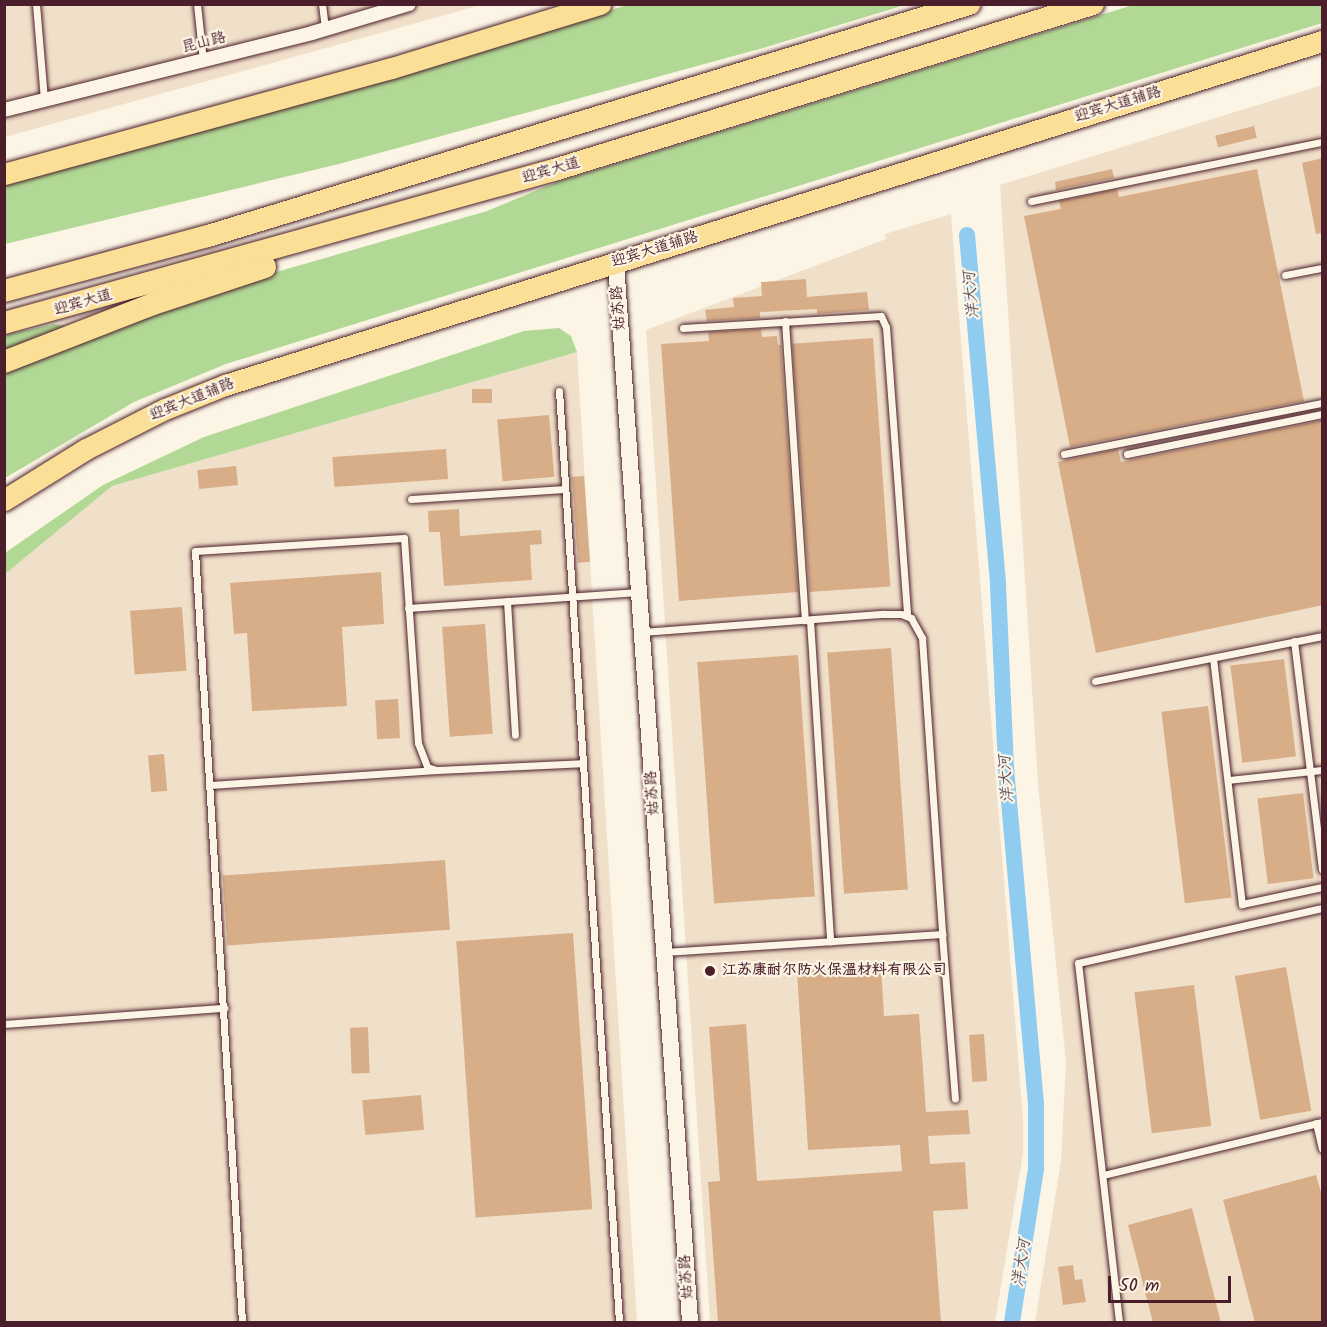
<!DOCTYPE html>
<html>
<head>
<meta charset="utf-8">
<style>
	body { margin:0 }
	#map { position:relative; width:1327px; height:1327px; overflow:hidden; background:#fcf5e5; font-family:Kalam,"LXGW WenKai TC",sans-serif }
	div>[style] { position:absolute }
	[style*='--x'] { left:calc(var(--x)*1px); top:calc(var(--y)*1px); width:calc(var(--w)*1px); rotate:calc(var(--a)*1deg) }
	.built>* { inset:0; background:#f1e0c9 }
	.green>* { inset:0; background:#b1d995 }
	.canal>* { height:16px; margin:-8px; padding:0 8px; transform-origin:8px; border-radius:8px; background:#90cbf0 }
	.building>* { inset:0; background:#d8ae89; transform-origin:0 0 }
	.roads { filter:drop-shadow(0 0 2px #4a1f2b) drop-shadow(0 0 2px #4a1f2b) }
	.service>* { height:7px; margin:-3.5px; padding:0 3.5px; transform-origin:3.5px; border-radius:3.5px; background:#fcf5e5 }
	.minor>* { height:14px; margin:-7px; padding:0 7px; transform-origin:7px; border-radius:7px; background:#fcf5e5 }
	.tertiary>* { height:16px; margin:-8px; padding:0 8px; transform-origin:8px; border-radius:8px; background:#fcf5e5 }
	.primary>* { height:21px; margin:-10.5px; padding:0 10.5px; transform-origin:10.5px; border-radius:10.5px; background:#fbdf96 }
	.trunk>* { height:22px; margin:-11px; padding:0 11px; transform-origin:11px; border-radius:11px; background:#fbdf96 }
	.dots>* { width:16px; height:16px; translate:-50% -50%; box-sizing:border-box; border:3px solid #fcf5e5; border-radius:50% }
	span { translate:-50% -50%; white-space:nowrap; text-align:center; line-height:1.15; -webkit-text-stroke:4.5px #fcf5e5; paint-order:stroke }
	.street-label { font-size:15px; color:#4a1f2b }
	.poi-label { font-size:15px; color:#4a1f2b; font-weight:700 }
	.left { translate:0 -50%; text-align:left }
	.water-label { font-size:16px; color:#5f5366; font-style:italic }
	.frame { position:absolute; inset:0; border:6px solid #4a1f2b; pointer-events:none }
	.scale { position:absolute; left:1108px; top:1276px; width:123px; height:27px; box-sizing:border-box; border:3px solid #4a1f2b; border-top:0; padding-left:8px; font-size:18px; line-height:21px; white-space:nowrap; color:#4a1f2b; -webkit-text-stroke:4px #fcf5e5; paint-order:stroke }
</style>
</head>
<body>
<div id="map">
	<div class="built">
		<i style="clip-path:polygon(5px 5px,481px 5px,5px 137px)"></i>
		<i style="clip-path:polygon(1322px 85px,1322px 1322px,1035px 1322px,1061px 1161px,1066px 1062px,1038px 784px,1000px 185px)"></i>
		<i style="clip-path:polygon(951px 214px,1023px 1120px,1023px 1153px,995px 1322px,710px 1322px,646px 330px,886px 239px,885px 234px)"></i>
		<i style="clip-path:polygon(577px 352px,637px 1322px,5px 1322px,5px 570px,112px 486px)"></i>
	</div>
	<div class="green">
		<i style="clip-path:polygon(627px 5px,905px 5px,763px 48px,339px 164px,5px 244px,4px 179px,404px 73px)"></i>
		<i style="clip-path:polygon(1133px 5px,1322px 5px,1322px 23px,226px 364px,134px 402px,5px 478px,5px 335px,54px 324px,97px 331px,170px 303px,487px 211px,557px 182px)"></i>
		<i style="clip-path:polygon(559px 328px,571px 336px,577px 352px,112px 486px,5px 574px,5px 553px,103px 485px,204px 437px,524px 331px)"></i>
	</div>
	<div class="canal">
		<i style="--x:967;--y:235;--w:351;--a:84.9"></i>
		<i style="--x:998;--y:585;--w:183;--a:87.5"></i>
		<i style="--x:1006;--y:768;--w:335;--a:84.9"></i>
		<i style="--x:1036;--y:1102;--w:67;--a:90"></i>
		<i style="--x:1036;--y:1169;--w:155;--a:98.9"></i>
	</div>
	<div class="building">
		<i style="left:1254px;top:126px;width:12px;height:40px;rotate:76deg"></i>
		<i style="clip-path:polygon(1323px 158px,1323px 233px,1316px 234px,1302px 163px)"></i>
		<i style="clip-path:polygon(1112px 169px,1114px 178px,1056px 190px,1055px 182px)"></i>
		<i style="clip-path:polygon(1257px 169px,1304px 401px,1070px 447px,1024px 216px,1061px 209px,1059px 201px,1117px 189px,1119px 197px)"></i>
		<i style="clip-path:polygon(806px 279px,807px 297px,867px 292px,869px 310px,817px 314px,817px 309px,760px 312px,760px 318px,707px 321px,705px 310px,734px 307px,733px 298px,762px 296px,761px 282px)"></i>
		<i style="clip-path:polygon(761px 329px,762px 337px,777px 336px,778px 345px,781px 345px,798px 592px,679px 601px,661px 344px,709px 341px,708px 332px)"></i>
		<i style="left:873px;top:338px;width:249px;height:81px;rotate:86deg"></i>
		<i style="left:492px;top:389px;width:14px;height:20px;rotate:90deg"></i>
		<i style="left:549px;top:415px;width:62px;height:52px;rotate:85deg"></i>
		<i style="clip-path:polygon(1323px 420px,1323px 605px,1096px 653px,1058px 462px,1118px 449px,1121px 462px)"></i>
		<i style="left:446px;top:449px;width:30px;height:114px;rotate:86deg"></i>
		<i style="left:236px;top:466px;width:19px;height:39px;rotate:84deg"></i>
		<i style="left:584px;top:476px;width:86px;height:12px;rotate:86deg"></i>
		<i style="clip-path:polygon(459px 509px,460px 536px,541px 530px,542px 544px,530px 545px,532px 580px,444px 586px,440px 532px,429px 532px,428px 511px)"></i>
		<i style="clip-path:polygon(381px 572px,384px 624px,342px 627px,347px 706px,252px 711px,247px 633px,234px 634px,230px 583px)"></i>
		<i style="left:182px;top:607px;width:64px;height:52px;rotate:86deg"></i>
		<i style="left:485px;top:624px;width:110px;height:43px;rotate:86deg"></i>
		<i style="left:891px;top:648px;width:242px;height:64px;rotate:86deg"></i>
		<i style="left:798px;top:655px;width:242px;height:101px;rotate:86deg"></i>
		<i style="left:1284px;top:659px;width:98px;height:54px;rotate:83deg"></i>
		<i style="left:398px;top:699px;width:39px;height:23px;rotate:87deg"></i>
		<i style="left:1208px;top:706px;width:193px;height:47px;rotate:83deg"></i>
		<i style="left:164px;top:754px;width:37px;height:16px;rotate:85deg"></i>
		<i style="left:1303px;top:793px;width:86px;height:46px;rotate:83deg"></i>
		<i style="left:445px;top:860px;width:70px;height:223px;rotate:86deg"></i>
		<i style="left:573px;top:933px;width:277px;height:117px;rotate:86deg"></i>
		<i style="clip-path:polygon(881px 967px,884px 1016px,919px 1014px,926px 1112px,968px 1110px,970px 1134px,928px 1136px,930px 1164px,965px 1162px,968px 1209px,933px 1211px,941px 1323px,718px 1323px,708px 1182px,720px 1181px,709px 1027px,746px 1024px,757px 1181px,902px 1171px,900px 1145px,808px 1150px,797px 971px)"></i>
		<i style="left:1286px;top:967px;width:146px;height:52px;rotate:80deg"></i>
		<i style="left:1194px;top:985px;width:142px;height:60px;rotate:83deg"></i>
		<i style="left:368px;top:1027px;width:46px;height:18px;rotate:88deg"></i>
		<i style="left:984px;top:1034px;width:47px;height:15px;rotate:86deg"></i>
		<i style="left:421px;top:1095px;width:35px;height:59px;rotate:85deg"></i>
		<i style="clip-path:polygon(1316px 1175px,1323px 1199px,1323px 1323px,1255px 1323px,1223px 1200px)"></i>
		<i style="clip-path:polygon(1192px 1208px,1221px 1323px,1153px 1323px,1128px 1225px)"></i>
		<i style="clip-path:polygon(1073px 1265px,1075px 1280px,1082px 1279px,1086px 1302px,1063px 1305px,1058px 1267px)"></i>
	</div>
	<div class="roads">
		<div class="service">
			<i style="--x:36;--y:4;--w:96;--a:85.2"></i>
			<i style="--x:197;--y:4;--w:57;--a:84"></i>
			<i style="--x:322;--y:4;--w:25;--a:83"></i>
			<i style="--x:1031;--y:201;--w:297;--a:-11.5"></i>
			<i style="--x:1285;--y:275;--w:38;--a:-11"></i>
			<i style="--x:785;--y:321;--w:300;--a:86.2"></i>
			<i style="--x:683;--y:328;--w:198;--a:-3.5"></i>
			<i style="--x:881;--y:316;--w:12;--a:66"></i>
			<i style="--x:886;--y:327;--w:289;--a:85.8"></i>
			<i style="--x:559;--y:391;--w:933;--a:86.31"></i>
			<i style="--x:1064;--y:454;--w:263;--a:-11.2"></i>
			<i style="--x:1127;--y:454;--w:199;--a:-11.6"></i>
			<i style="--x:411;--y:499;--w:154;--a:-3.7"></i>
			<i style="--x:507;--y:601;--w:134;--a:86.6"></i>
			<i style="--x:408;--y:608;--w:231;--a:-4"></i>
			<i style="--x:810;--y:620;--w:322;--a:86.4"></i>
			<i style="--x:642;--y:632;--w:242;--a:-4.3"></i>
			<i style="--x:883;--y:614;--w:18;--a:0"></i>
			<i style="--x:901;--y:614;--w:11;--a:22"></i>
			<i style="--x:911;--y:618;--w:23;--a:61"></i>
			<i style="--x:922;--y:638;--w:297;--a:86.1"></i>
			<i style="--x:1294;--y:641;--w:230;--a:83"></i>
			<i style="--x:1213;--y:658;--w:248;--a:83.3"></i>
			<i style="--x:1242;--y:904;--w:82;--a:-12"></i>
			<i style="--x:1095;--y:681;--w:231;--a:-11.2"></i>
			<i style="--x:1228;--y:780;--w:95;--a:-6.1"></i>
			<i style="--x:210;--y:785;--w:224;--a:-3.8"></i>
			<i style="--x:664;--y:952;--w:279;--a:-3.7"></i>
			<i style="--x:942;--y:934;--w:165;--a:85.5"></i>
			<i style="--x:4;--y:1024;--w:221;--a:-4.2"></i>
			<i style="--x:1316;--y:1123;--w:26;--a:77"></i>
			<i style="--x:1103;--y:1175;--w:225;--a:-13.6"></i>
			<i style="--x:242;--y:1322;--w:772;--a:-93.49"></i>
			<i style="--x:195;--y:551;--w:209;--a:-3.6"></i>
			<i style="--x:404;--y:538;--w:205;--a:86.1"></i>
			<i style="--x:418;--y:743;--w:26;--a:69"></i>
			<i style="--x:427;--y:767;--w:9;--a:18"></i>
			<i style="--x:436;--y:770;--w:147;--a:-2.7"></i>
			<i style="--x:1119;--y:1322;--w:361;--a:-96.5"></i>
			<i style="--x:1078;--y:963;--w:250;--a:-12.7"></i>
		</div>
		<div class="minor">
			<i style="--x:4;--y:110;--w:317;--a:-14"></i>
			<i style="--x:312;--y:33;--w:101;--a:-16.6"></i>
		</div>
		<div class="tertiary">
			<i style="--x:616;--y:263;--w:1062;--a:86"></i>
		</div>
		<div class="primary">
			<i style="--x:4;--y:174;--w:402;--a:-15.3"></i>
			<i style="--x:392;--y:68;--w:218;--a:-17.1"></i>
			<i style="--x:4;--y:500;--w:97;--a:-31.9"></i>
			<i style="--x:86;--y:449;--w:89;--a:-26.9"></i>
			<i style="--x:165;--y:409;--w:65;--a:-21.8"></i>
			<i style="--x:225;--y:385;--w:1150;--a:-17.41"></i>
		</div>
		<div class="trunk">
			<i style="--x:4;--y:291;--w:211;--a:-15.1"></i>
			<i style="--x:208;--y:236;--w:796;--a:-16.95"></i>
			<i style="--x:4;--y:323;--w:571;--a:-15.55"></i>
			<i style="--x:554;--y:170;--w:564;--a:-17.12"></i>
			<i style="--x:4;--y:362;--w:160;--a:-21.3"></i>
			<i style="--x:153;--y:304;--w:118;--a:-18.3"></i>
		</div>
	</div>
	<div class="dots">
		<i style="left:710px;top:971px;background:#4a1f2b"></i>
	</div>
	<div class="street-label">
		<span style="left:204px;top:43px;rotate:-14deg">昆山路</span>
		<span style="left:1118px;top:105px;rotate:-17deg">迎宾大道辅路</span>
		<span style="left:551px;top:171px;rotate:-16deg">迎宾大道</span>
		<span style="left:655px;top:250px;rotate:-17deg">迎宾大道辅路</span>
		<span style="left:83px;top:303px;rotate:-16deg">迎宾大道</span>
		<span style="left:619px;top:308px;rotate:-94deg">姑苏路</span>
		<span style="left:192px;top:400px;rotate:-22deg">迎宾大道辅路</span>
		<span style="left:653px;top:793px;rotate:-94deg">姑苏路</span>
		<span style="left:687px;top:1277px;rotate:-94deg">姑苏路</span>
	</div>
	<div class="poi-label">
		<span class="left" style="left:722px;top:971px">江苏康耐尔防火保温材料有限公司</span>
	</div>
	<div class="water-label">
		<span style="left:972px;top:295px;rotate:-95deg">洋大河</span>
		<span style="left:1007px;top:779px;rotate:-94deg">洋大河</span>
		<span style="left:1022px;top:1263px;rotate:-81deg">洋大河</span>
	</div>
	<div class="frame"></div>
	<div class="scale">50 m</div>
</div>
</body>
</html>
